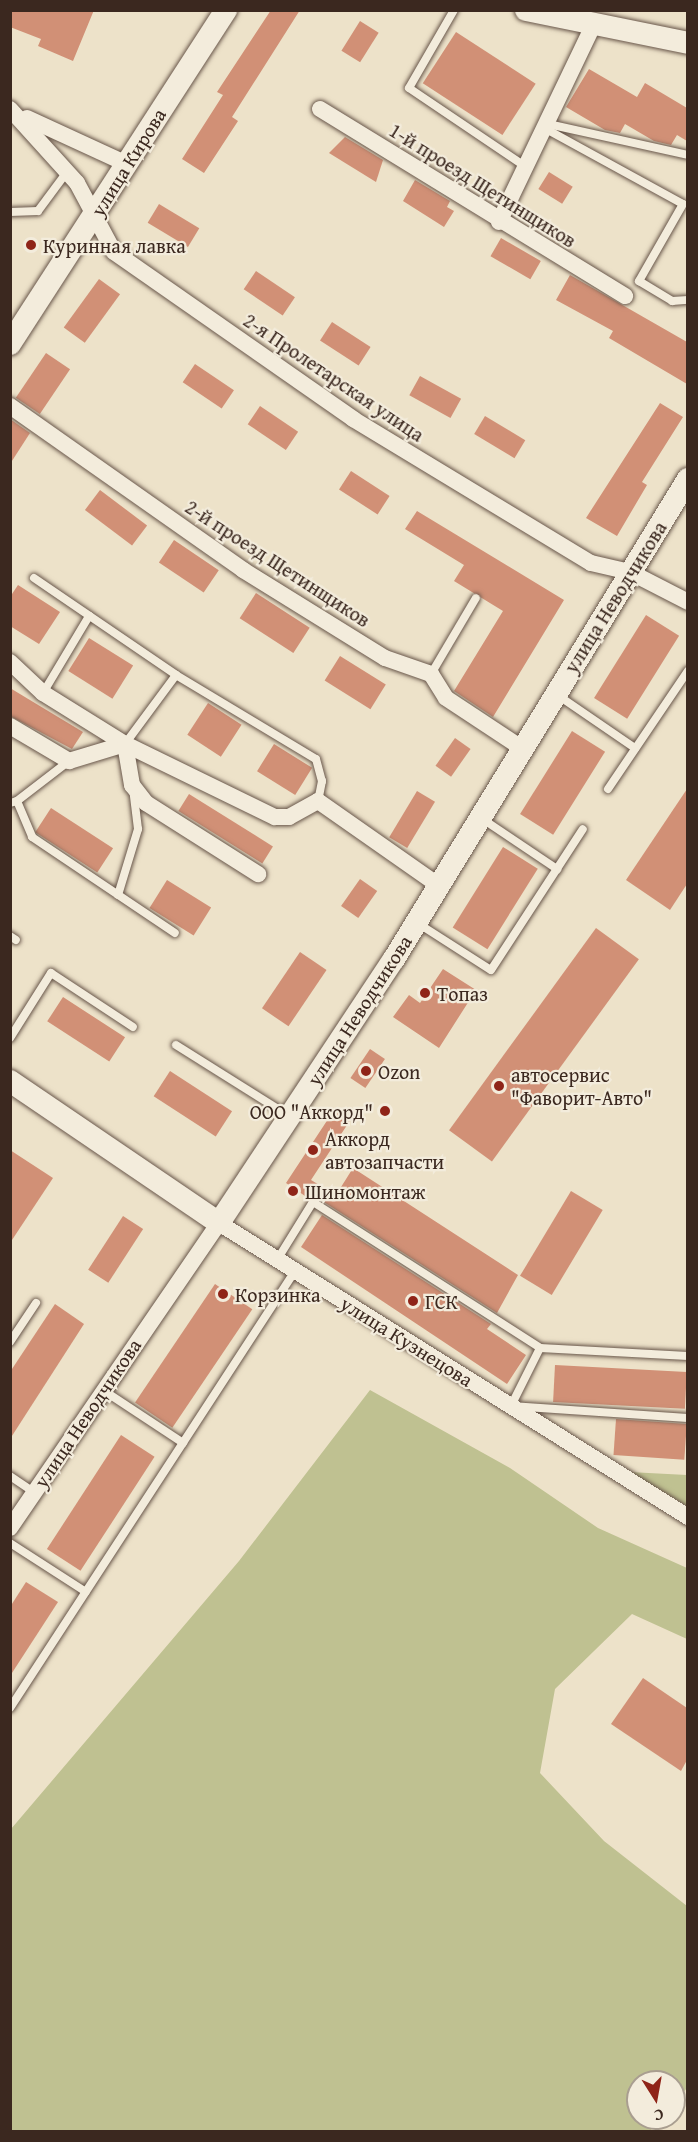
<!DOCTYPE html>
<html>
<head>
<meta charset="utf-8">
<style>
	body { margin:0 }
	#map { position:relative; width:698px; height:2142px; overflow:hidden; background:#ede2c9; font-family:"Gentium Book Plus",serif }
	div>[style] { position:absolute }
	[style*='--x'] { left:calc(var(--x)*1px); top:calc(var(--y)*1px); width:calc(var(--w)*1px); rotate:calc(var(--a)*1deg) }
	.green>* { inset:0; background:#bfc191 }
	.building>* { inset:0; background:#d19076; transform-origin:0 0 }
	.roads { filter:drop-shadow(0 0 2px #68564a) drop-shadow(0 0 2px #68564a) }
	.service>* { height:8px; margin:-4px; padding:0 4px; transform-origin:4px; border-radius:4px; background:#f3ecdc }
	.minor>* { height:16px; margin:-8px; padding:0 8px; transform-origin:8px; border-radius:8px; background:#f3ecdc }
	.secondary>* { height:22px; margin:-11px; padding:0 11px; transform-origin:11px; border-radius:11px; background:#f3ecdc }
	.dots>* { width:16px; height:16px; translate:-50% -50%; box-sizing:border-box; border:3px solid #f3ecdc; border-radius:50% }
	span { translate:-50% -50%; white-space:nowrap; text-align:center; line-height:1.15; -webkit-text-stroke:4.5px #f3ecdc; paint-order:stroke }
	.street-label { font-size:20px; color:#3b281f }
	.poi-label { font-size:20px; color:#3b281f }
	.left { translate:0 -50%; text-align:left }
	.right { translate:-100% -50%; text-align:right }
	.frame { position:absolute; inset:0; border:12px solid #3b281f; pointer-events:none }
	.north { position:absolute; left:626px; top:2070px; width:60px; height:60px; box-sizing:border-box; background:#f3ecdc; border:2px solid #a99e90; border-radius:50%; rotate:169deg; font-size:16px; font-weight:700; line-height:24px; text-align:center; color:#3b281f }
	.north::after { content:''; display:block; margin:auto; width:21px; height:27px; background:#8f2418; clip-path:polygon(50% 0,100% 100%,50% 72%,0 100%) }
</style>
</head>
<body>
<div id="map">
	<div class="green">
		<i style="clip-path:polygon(370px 1390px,510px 1468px,598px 1528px,687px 1568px,687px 1639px,632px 1614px,555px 1689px,540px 1773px,604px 1841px,687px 1906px,687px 2088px,674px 2103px,674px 2082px,638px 2082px,638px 2118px,661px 2118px,650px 2131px,11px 2131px,11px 1829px,239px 1561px)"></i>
		<i style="clip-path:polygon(629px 1472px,687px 1475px,687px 1506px)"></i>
	</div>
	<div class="building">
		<i style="clip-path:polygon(10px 10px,94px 10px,73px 61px,38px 46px,41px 39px,10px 27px)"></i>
		<i style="clip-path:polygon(271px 10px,300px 10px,232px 117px,238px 121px,204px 173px,182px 159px,223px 95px,217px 92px)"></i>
		<i style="left:360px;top:21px;width:22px;height:35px;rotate:32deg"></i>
		<i style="left:456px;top:32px;width:95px;height:61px;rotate:33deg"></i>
		<i style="clip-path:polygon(589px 69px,637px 97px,645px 83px,687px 108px,687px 141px,677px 135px,671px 145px,654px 141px,625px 124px,620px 133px,605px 130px,566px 107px)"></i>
		<i style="clip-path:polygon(345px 137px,383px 160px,376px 182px,329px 153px)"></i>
		<i style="left:549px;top:172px;width:28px;height:20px;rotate:32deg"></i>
		<i style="clip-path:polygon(415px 180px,450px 201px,447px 207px,454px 211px,444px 227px,403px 201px)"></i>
		<i style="left:159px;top:204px;width:47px;height:22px;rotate:31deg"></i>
		<i style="left:501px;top:238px;width:46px;height:21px;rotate:30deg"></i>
		<i style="left:256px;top:271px;width:47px;height:22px;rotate:34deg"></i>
		<i style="clip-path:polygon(570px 275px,687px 342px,687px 384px,609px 338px,613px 331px,556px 300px)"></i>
		<i style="left:99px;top:279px;width:26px;height:60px;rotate:36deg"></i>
		<i style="left:332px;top:322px;width:46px;height:22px;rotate:33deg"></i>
		<i style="left:46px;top:353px;width:29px;height:54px;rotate:34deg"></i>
		<i style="left:195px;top:364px;width:47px;height:22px;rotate:34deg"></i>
		<i style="left:420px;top:376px;width:47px;height:22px;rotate:29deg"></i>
		<i style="clip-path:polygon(660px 403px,683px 417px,642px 482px,647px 485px,617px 536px,586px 518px)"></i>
		<i style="left:260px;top:406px;width:46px;height:22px;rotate:34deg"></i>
		<i style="left:485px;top:416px;width:47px;height:21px;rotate:31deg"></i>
		<i style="clip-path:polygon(10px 419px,30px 433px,10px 464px)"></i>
		<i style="left:351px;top:471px;width:46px;height:22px;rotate:33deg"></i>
		<i style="left:100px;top:490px;width:59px;height:25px;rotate:37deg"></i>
		<i style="clip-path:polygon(417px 511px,564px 600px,493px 717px,454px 691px,503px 611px,454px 581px,464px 565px,405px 529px)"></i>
		<i style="left:174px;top:540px;width:54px;height:27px;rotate:34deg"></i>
		<i style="clip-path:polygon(18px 585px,60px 612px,39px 644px,10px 626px,10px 597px)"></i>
		<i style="left:256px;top:593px;width:64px;height:30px;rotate:33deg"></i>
		<i style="left:646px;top:615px;width:39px;height:98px;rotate:32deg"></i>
		<i style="left:89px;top:638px;width:52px;height:39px;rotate:32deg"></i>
		<i style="left:340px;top:656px;width:54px;height:29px;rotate:32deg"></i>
		<i style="clip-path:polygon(10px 688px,83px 732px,72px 749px,10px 716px)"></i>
		<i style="left:208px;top:703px;width:40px;height:38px;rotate:33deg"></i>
		<i style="left:572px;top:731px;width:39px;height:98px;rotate:32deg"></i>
		<i style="left:455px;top:738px;width:19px;height:34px;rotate:35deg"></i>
		<i style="left:274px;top:744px;width:45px;height:32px;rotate:32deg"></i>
		<i style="clip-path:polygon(687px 789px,687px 884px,670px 910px,626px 880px)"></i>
		<i style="left:417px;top:791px;width:21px;height:54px;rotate:31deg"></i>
		<i style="left:189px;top:794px;width:99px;height:20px;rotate:32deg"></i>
		<i style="left:51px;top:808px;width:74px;height:29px;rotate:33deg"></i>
		<i style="left:503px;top:847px;width:41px;height:95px;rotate:32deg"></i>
		<i style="left:360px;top:879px;width:21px;height:33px;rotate:35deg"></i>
		<i style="left:167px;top:880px;width:52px;height:33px;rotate:32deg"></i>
		<i style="left:596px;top:928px;width:53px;height:250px;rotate:36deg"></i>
		<i style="left:300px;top:952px;width:32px;height:68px;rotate:34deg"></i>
		<i style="clip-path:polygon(443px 969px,476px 990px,439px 1048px,393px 1017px,409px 995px,420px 1003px)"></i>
		<i style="left:63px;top:997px;width:74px;height:29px;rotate:33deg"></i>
		<i style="left:370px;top:1049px;width:18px;height:35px;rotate:34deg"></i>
		<i style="left:170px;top:1071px;width:74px;height:30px;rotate:33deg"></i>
		<i style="clip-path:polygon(336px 1107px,351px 1119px,311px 1180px,336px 1195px,353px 1168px,518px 1275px,497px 1313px,316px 1197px,308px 1198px,286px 1183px)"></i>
		<i style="clip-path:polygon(10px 1150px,53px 1178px,10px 1243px)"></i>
		<i style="left:571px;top:1191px;width:37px;height:99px;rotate:31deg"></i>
		<i style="clip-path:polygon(322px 1215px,491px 1324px,487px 1329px,526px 1355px,507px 1384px,301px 1247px)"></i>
		<i style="left:123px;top:1216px;width:24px;height:64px;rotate:33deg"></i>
		<i style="left:215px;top:1284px;width:45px;height:143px;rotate:34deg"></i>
		<i style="clip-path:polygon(55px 1304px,84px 1324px,10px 1439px,10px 1372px)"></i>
		<i style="left:555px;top:1365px;width:132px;height:37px;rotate:3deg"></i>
		<i style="left:616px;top:1419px;width:71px;height:36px;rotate:4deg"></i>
		<i style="left:121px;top:1435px;width:40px;height:136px;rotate:33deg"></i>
		<i style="clip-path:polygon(26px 1582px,58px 1602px,10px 1676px,10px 1607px)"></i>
		<i style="clip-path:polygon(643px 1678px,687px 1708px,687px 1760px,681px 1771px,611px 1724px)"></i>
	</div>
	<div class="roads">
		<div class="service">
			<i style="--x:454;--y:10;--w:90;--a:120"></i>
			<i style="--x:409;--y:88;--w:141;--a:34"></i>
			<i style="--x:548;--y:124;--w:143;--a:12.5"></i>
			<i style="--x:546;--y:129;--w:156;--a:28.7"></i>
			<i style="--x:683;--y:204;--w:89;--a:119.7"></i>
			<i style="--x:639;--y:281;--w:39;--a:31"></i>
			<i style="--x:672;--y:301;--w:16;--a:-4"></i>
			<i style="--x:10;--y:212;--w:28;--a:-2"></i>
			<i style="--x:38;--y:211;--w:49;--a:-53.4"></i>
			<i style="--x:34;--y:578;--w:172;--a:34.3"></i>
			<i style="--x:176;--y:675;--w:163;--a:31"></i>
			<i style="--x:316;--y:759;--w:23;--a:75"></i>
			<i style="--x:322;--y:781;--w:20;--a:101"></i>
			<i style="--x:431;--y:674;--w:88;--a:-59.4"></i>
			<i style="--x:43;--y:693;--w:90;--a:-59.1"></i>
			<i style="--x:556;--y:694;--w:96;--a:34.4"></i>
			<i style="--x:125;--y:744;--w:86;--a:-53.5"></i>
			<i style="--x:608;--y:789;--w:143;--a:-55.9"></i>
			<i style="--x:17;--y:801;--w:66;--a:-37.6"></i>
			<i style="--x:10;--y:803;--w:7;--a:-16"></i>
			<i style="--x:17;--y:801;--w:39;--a:67"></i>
			<i style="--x:32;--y:837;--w:172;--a:33.9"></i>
			<i style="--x:481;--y:818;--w:92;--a:33.9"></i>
			<i style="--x:118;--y:895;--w:69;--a:-73.1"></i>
			<i style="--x:138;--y:829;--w:34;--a:-97"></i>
			<i style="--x:419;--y:924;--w:85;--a:32.6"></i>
			<i style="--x:491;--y:970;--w:168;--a:-56.9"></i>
			<i style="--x:10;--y:936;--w:7;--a:34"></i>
			<i style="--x:10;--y:1038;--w:77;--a:-57.8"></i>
			<i style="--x:51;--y:973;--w:98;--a:33.4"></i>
			<i style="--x:176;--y:1045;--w:133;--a:32.1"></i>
			<i style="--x:277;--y:1260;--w:68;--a:-58.2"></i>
			<i style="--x:313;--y:1202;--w:270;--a:32.7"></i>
			<i style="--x:540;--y:1348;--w:148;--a:3.1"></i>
			<i style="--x:10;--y:1342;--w:47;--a:-56.3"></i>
			<i style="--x:540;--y:1348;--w:65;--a:116.6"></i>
			<i style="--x:511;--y:1406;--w:177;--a:3.9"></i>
			<i style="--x:103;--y:1390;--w:96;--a:33.5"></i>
			<i style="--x:10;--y:1476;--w:29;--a:34"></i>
			<i style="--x:10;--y:1543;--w:90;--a:32.8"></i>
			<i style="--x:10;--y:1708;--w:522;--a:-56.89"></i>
		</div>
		<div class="minor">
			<i style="--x:10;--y:109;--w:100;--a:47.8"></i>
			<i style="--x:77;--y:183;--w:78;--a:61.8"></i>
			<i style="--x:114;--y:252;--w:292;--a:34.9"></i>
			<i style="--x:353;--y:419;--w:278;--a:31.2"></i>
			<i style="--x:591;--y:563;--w:40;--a:13"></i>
			<i style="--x:630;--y:572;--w:65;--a:27.3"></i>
			<i style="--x:320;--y:109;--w:358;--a:31.5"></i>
			<i style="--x:27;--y:118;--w:110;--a:24.7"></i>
			<i style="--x:499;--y:222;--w:220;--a:-64.4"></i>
			<i style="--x:10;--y:406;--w:285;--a:35.1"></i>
			<i style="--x:243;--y:570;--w:167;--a:31.8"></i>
			<i style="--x:385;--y:658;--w:49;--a:19.2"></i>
			<i style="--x:431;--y:674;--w:28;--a:58"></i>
			<i style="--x:446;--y:698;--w:92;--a:33.5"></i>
			<i style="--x:10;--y:662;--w:45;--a:43.2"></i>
			<i style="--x:43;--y:693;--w:97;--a:31.9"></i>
			<i style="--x:125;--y:744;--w:167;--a:26"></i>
			<i style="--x:275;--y:817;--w:14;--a:0"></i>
			<i style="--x:289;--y:817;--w:33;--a:-29"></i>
			<i style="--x:318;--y:801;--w:146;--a:35"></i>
			<i style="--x:10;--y:726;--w:69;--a:30.7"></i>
			<i style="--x:69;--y:761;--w:59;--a:-16.9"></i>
			<i style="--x:125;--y:744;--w:42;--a:80.3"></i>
			<i style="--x:132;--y:785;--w:23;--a:52"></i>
			<i style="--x:146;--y:803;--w:133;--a:32.4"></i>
			<i style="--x:10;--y:1528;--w:370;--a:-55.6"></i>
			<i style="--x:219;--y:1223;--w:554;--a:32.08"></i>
		</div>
		<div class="secondary">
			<i style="--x:526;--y:10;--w:165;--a:11.5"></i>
			<i style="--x:10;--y:344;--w:398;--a:-57.1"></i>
			<i style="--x:10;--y:1081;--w:253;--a:34.2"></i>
			<i style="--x:219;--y:1223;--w:317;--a:-56.5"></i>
			<i style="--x:394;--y:959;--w:563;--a:-58.51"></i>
		</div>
	</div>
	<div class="dots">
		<i style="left:31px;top:245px;background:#8f2418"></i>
		<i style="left:425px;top:993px;background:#8f2418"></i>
		<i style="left:366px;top:1071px;background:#8f2418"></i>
		<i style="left:499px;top:1086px;background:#8f2418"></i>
		<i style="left:385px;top:1111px;background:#8f2418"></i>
		<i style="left:313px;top:1150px;background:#8f2418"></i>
		<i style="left:293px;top:1191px;background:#8f2418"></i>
		<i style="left:223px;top:1294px;background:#8f2418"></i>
		<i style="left:413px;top:1301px;background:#8f2418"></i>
	</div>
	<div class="street-label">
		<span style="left:128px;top:162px;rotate:-58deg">улица Кирова</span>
		<span style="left:483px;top:185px;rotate:32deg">1-й проезд Щетинщиков</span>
		<span style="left:334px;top:377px;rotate:34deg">2-я Пролетарская улица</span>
		<span style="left:278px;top:563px;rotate:33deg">2-й проезд Щетинщиков</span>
		<span style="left:615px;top:597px;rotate:-58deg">улица Неводчикова</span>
		<span style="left:359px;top:1010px;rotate:-57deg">улица Неводчикова</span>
		<span style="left:407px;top:1341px;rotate:32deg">улица Кузнецова</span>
		<span style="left:87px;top:1413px;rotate:-56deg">улица Неводчикова</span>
	</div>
	<div class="poi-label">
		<span class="left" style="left:43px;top:245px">Куринная лавка</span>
		<span class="left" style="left:437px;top:993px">Топаз</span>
		<span class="left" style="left:378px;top:1071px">Ozon</span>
		<span class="left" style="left:511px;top:1086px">автосервис<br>"Фаворит-Авто"</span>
		<span class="right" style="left:373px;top:1111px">ООО "Аккорд"</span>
		<span class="left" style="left:325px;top:1150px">Аккорд<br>автозапчасти</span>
		<span class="left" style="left:305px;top:1191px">Шиномонтаж</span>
		<span class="left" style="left:235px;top:1294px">Корзинка</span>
		<span class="left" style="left:425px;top:1301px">ГСК</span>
	</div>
	<div class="frame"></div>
	<div class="north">С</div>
</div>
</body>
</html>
